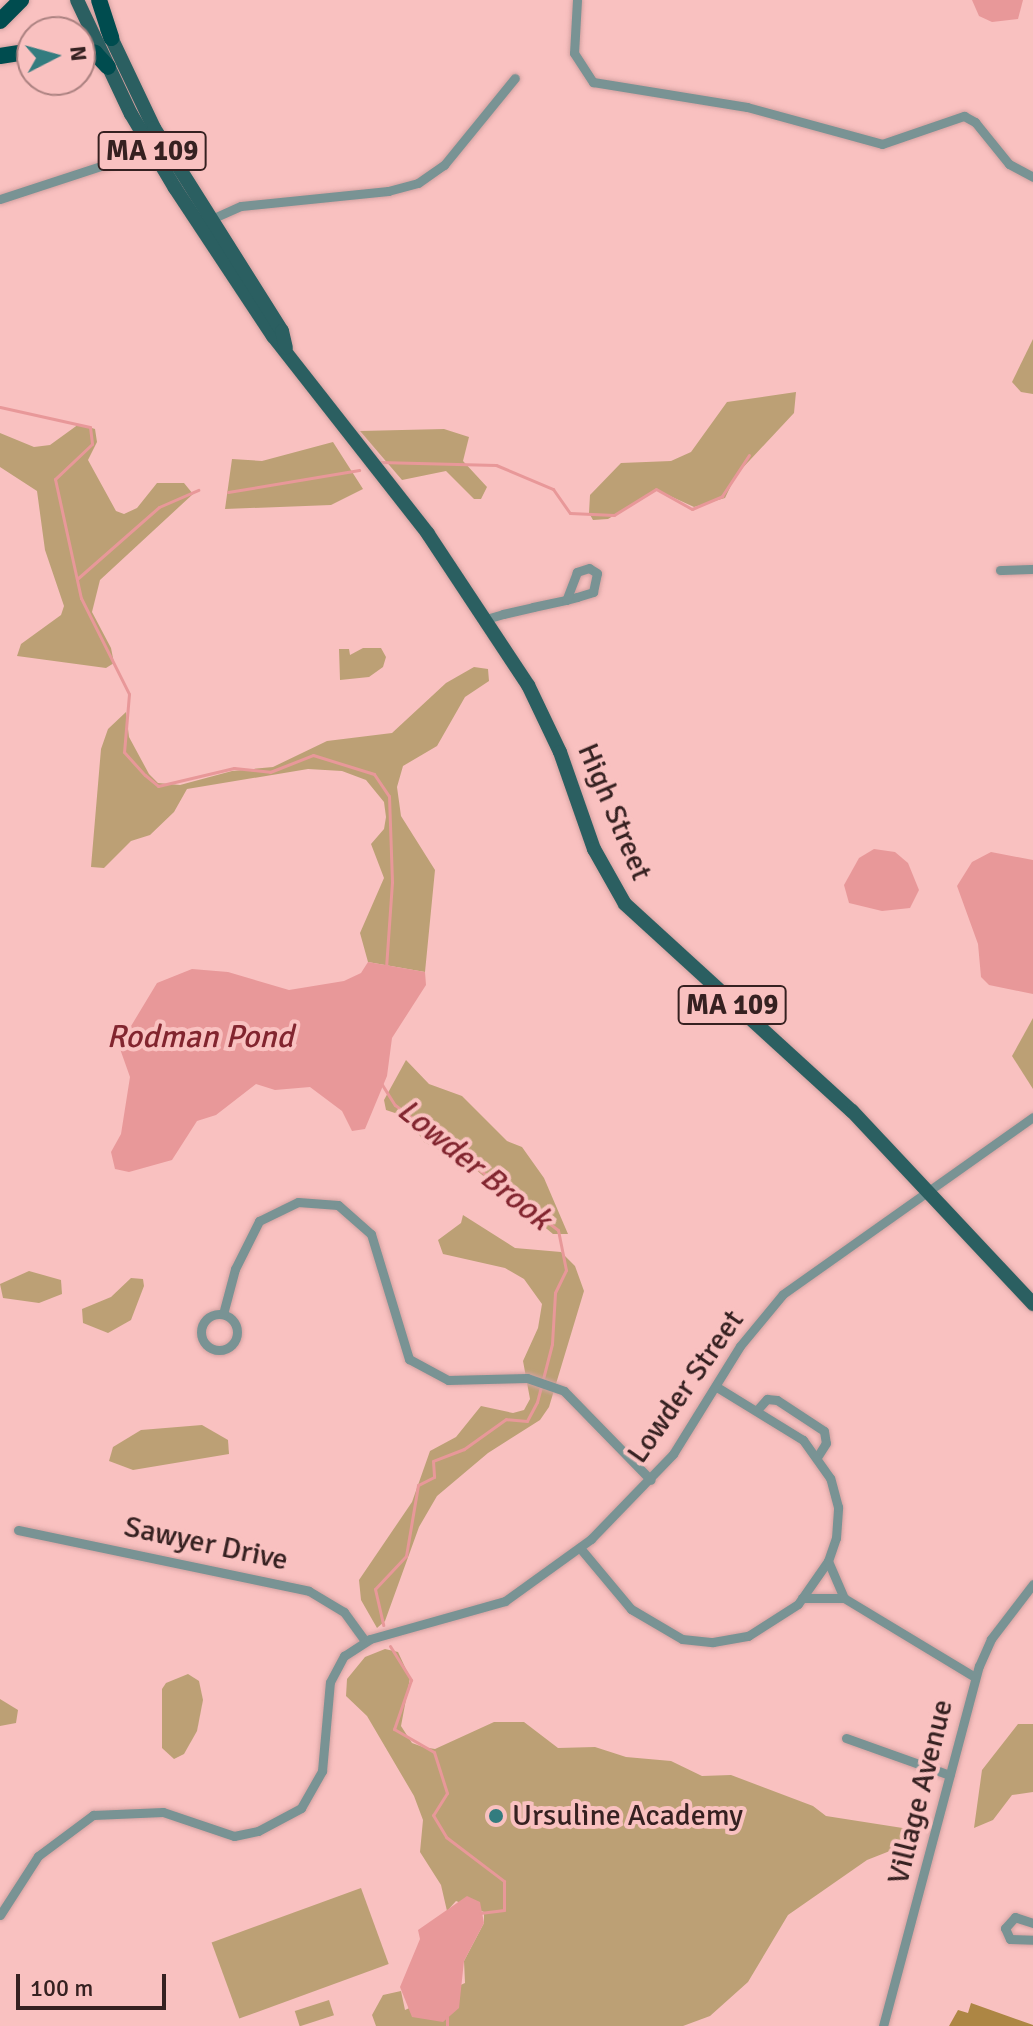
<!DOCTYPE html>
<html>
<head>
<meta charset="utf-8">
<style>
	body { margin:0 }
	#map { position:relative; width:1033px; height:2026px; overflow:hidden; background:#f9c1c0; font-family:Signika,sans-serif }
	div>[style] { position:absolute }
	[style*='--x'] { left:calc(var(--x)*1px); top:calc(var(--y)*1px); width:calc(var(--w)*1px); rotate:calc(var(--a)*1deg) }
	.green>* { inset:0; background:#bca075; transform-origin:0 0 }
	.forest>* { inset:0; background:#ad8644 }
	.water>* { inset:0; background:#e89899 }
	.stream>* { height:3px; margin:-1.5px; padding:0 1.5px; transform-origin:1.5px; border-radius:1.5px; background:#e89899 }
	.roads { filter:drop-shadow(0 0 2px #d2a1a0) drop-shadow(0 0 2px #d2a1a0) }
	.minor>* { height:9px; margin:-4.5px; padding:0 4.5px; transform-origin:4.5px; border-radius:4.5px; background:#799394 }
	.minor>.ring { margin:-4.5px; padding:0; box-sizing:content-box; background:none; border:9px solid #799394; border-radius:50% }
	.primary>* { height:14px; margin:-7px; padding:0 7px; transform-origin:7px; border-radius:7px; background:#2b5f61 }
	.motorway>* { height:16px; margin:-8px; padding:0 8px; transform-origin:8px; border-radius:8px; background:#004c4f }
	.dots>* { width:22px; height:22px; translate:-50% -50%; box-sizing:border-box; border:4px solid #f9c1c0; border-radius:50% }
	span { translate:-50% -50%; white-space:nowrap; text-align:center; line-height:1.15; -webkit-text-stroke:8px #f9c1c0; paint-order:stroke }
	.shield-label span { padding:2px 6px; background:#f9c1c0; border:2px solid; border-radius:6px; -webkit-text-stroke-width:0 }
	.shield-label { font-size:28px; color:#362121; font-weight:700 }
	.street-label { font-size:30px; color:#362121 }
	.poi-label { font-size:30px; color:#362121 }
	.left { translate:0 -50%; text-align:left }
	.water-label { font-size:32px; color:#82252f; font-style:italic }
	.north { position:absolute; left:16px; top:16px; width:80px; height:80px; box-sizing:border-box; background:#f9c1c0; border:2px solid #ab8180; border-radius:50%; rotate:84deg; font-size:22px; font-weight:700; line-height:32px; text-align:center; color:#362121 }
	.north::after { content:''; display:block; margin:auto; width:28px; height:36px; background:#337c7f; clip-path:polygon(50% 0,100% 100%,50% 72%,0 100%) }
	.scale { position:absolute; left:16px; top:1974px; width:150px; height:36px; box-sizing:border-box; border:4px solid #362121; border-top:0; padding-left:10px; font-size:24px; line-height:28px; white-space:nowrap; color:#362121; -webkit-text-stroke:6px #f9c1c0; paint-order:stroke }
</style>
</head>
<body>
<div id="map">
	<div class="green">
		<i style="clip-path:polygon(1033px 339px,1033px 394px,1021px 392px,1012px 382px)"></i>
		<i style="clip-path:polygon(796px 392px,794px 413px,736px 475px,725px 498px,694px 507px,657px 490px,608px 519px,593px 520px,589px 513px,590px 495px,621px 463px,671px 461px,691px 452px,727px 402px)"></i>
		<i style="clip-path:polygon(79px 424px,95px 429px,97px 442px,88px 460px,116px 511px,124px 514px,137px 508px,157px 483px,184px 483px,193px 494px,100px 580px,92px 612px,111px 648px,114px 663px,106px 668px,17px 656px,21px 644px,61px 615px,64px 606px,45px 550px,37px 491px,0 467px,0 433px,34px 447px,50px 445px)"></i>
		<i style="clip-path:polygon(444px 429px,469px 437px,463px 461px,487px 487px,481px 499px,474px 499px,446px 471px,402px 480px,360px 431px)"></i>
		<i style="clip-path:polygon(333px 442px,363px 489px,331px 505px,225px 509px,232px 459px,262px 461px)"></i>
		<i style="clip-path:polygon(363px 648px,381px 648px,386px 657px,383px 667px,369px 677px,340px 680px,339px 649px,349px 649px,350px 655px)"></i>
		<i style="clip-path:polygon(474px 667px,488px 669px,489px 681px,465px 697px,437px 746px,403px 766px,397px 787px,401px 816px,435px 870px,425px 972px,368px 962px,360px 933px,384px 878px,371px 844px,384px 829px,386px 817px,384px 802px,366px 780px,342px 771px,308px 769px,187px 789px,174px 812px,150px 835px,131px 841px,104px 868px,91px 867px,101px 749px,108px 729px,126px 712px,129px 737px,149px 774px,158px 783px,180px 785px,232px 771px,273px 767px,327px 741px,392px 733px,446px 683px)"></i>
		<i style="clip-path:polygon(1033px 1018px,1033px 1089px,1012px 1056px)"></i>
		<i style="clip-path:polygon(406px 1060px,429px 1084px,462px 1096px,507px 1141px,522px 1147px,544px 1178px,568px 1234px,553px 1234px,475px 1169px,424px 1142px,407px 1117px,386px 1110px,384px 1100px)"></i>
		<i style="clip-path:polygon(463px 1215px,515px 1248px,561px 1252px,575px 1266px,584px 1291px,549px 1407px,540px 1420px,488px 1453px,437px 1496px,419px 1527px,385px 1621px,377px 1628px,361px 1600px,359px 1580px,412px 1502px,430px 1451px,456px 1437px,481px 1406px,513px 1413px,524px 1410px,530px 1399px,523px 1361px,538px 1328px,542px 1304px,524px 1279px,505px 1268px,443px 1254px,438px 1240px,461px 1223px)"></i>
		<i style="clip-path:polygon(29px 1271px,61px 1280px,62px 1294px,39px 1303px,3px 1298px,0 1284px)"></i>
		<i style="clip-path:polygon(131px 1278px,143px 1279px,144px 1286px,131px 1320px,108px 1333px,83px 1323px,82px 1309px,111px 1297px)"></i>
		<i style="clip-path:polygon(202px 1425px,228px 1440px,229px 1454px,133px 1470px,109px 1461px,113px 1447px,141px 1430px)"></i>
		<i style="clip-path:polygon(385px 1649px,398px 1652px,410px 1678px,401px 1726px,412px 1743px,423px 1747px,435px 1749px,494px 1722px,524px 1722px,558px 1748px,595px 1747px,626px 1757px,671px 1761px,702px 1776px,731px 1775px,813px 1806px,826px 1816px,909px 1829px,912px 1835px,900px 1847px,867px 1860px,788px 1915px,748px 1982px,710px 2016px,683px 2026px,376px 2026px,372px 2015px,383px 1995px,401px 1991px,405px 2010px,465px 1983px,464px 1961px,484px 1923px,484px 1912px,456px 1901px,447px 1911px,441px 1885px,420px 1852px,423px 1820px,414px 1796px,367px 1716px,346px 1696px,347px 1679px,365px 1657px)"></i>
		<i style="clip-path:polygon(188px 1674px,199px 1681px,203px 1700px,197px 1731px,184px 1754px,174px 1759px,162px 1748px,162px 1689px,166px 1683px)"></i>
		<i style="clip-path:polygon(0 1699px,18px 1710px,16px 1723px,0 1726px)"></i>
		<i style="clip-path:polygon(1018px 1724px,1033px 1724px,1033px 1792px,1012px 1795px,993px 1820px,974px 1828px,982px 1770px)"></i>
		<i style="left:361px;top:1888px;width:81px;height:159px;rotate:70deg"></i>
		<i style="left:329px;top:2000px;width:16px;height:36px;rotate:72deg"></i>
	</div>
	<div class="forest">
		<i style="clip-path:polygon(971px 2003px,1033px 2025px,1033px 2026px,949px 2026px,958px 2010px,968px 2013px)"></i>
	</div>
	<div class="water">
		<i style="clip-path:polygon(972px 0,1023px 0,1018px 19px,992px 22px,979px 16px)"></i>
		<i style="clip-path:polygon(874px 849px,895px 852px,908px 863px,919px 890px,910px 908px,882px 911px,849px 903px,844px 885px,859px 858px)"></i>
		<i style="clip-path:polygon(991px 852px,1033px 860px,1033px 994px,989px 985px,981px 977px,978px 944px,957px 886px,972px 862px)"></i>
		<i style="clip-path:polygon(368px 962px,425px 972px,426px 985px,392px 1038px,387px 1076px,365px 1129px,352px 1131px,342px 1111px,310px 1087px,275px 1090px,256px 1084px,216px 1115px,197px 1121px,172px 1160px,129px 1172px,115px 1169px,111px 1152px,121px 1134px,130px 1077px,119px 1046px,157px 983px,192px 969px,228px 972px,289px 990px,344px 981px,361px 973px)"></i>
		<i style="clip-path:polygon(467px 1896px,480px 1902px,484px 1923px,464px 1961px,459px 2008px,443px 2022px,412px 2017px,400px 1987px,420px 1939px,418px 1930px)"></i>
	</div>
	<div class="stream">
		<i style="--x:0;--y:407;--w:92;--a:12.5"></i>
		<i style="--x:90;--y:427;--w:17;--a:83"></i>
		<i style="--x:92;--y:444;--w:51;--a:136.6"></i>
		<i style="--x:55;--y:479;--w:122;--a:77.7"></i>
		<i style="--x:81;--y:598;--w:107;--a:63.4"></i>
		<i style="--x:129;--y:694;--w:58;--a:94.9"></i>
		<i style="--x:124;--y:752;--w:31;--a:48"></i>
		<i style="--x:145;--y:775;--w:17;--a:40"></i>
		<i style="--x:158;--y:786;--w:78;--a:-13.3"></i>
		<i style="--x:234;--y:768;--w:36;--a:6"></i>
		<i style="--x:270;--y:772;--w:46;--a:-21.6"></i>
		<i style="--x:313;--y:755;--w:64;--a:17.3"></i>
		<i style="--x:374;--y:774;--w:27;--a:56"></i>
		<i style="--x:389;--y:796;--w:86;--a:88"></i>
		<i style="--x:392;--y:882;--w:85;--a:94"></i>
		<i style="--x:379;--y:462;--w:117;--a:1.5"></i>
		<i style="--x:496;--y:465;--w:62;--a:22.8"></i>
		<i style="--x:553;--y:489;--w:29;--a:55"></i>
		<i style="--x:570;--y:513;--w:44;--a:2.6"></i>
		<i style="--x:614;--y:515;--w:49;--a:-31.8"></i>
		<i style="--x:656;--y:489;--w:41;--a:29.1"></i>
		<i style="--x:692;--y:509;--w:33;--a:-23"></i>
		<i style="--x:722;--y:496;--w:49;--a:-56.6"></i>
		<i style="--x:228;--y:492;--w:133;--a:-9.5"></i>
		<i style="--x:77;--y:579;--w:109;--a:-41.3"></i>
		<i style="--x:159;--y:507;--w:43;--a:-23.6"></i>
		<i style="--x:381;--y:1083;--w:26;--a:58"></i>
		<i style="--x:395;--y:1105;--w:205;--a:37.5"></i>
		<i style="--x:558;--y:1230;--w:41;--a:78.7"></i>
		<i style="--x:566;--y:1270;--w:25;--a:116"></i>
		<i style="--x:555;--y:1293;--w:51;--a:93.4"></i>
		<i style="--x:552;--y:1344;--w:60;--a:104.5"></i>
		<i style="--x:537;--y:1402;--w:21;--a:118"></i>
		<i style="--x:527;--y:1421;--w:21;--a:-175"></i>
		<i style="--x:506;--y:1419;--w:52;--a:144.5"></i>
		<i style="--x:464;--y:1449;--w:33;--a:159"></i>
		<i style="--x:433;--y:1461;--w:16;--a:86"></i>
		<i style="--x:434;--y:1477;--w:18;--a:153"></i>
		<i style="--x:418;--y:1485;--w:72;--a:99.6"></i>
		<i style="--x:406;--y:1556;--w:45;--a:133.2"></i>
		<i style="--x:375;--y:1589;--w:37;--a:77"></i>
		<i style="--x:390;--y:1646;--w:40;--a:58"></i>
		<i style="--x:411;--y:1680;--w:52;--a:109.1"></i>
		<i style="--x:394;--y:1729;--w:46;--a:29.9"></i>
		<i style="--x:434;--y:1752;--w:43;--a:72.4"></i>
		<i style="--x:447;--y:1793;--w:26;--a:122"></i>
		<i style="--x:433;--y:1815;--w:26;--a:59"></i>
		<i style="--x:446;--y:1837;--w:73;--a:37.2"></i>
		<i style="--x:504;--y:1881;--w:29;--a:90"></i>
		<i style="--x:504;--y:1910;--w:24;--a:173"></i>
		<i style="--x:447;--y:2026;--w:9;--a:-90"></i>
	</div>
	<div class="roads">
		<div class="minor">
			<i style="--x:577;--y:0;--w:53;--a:93.2"></i>
			<i style="--x:574;--y:53;--w:35;--a:57"></i>
			<i style="--x:593;--y:82;--w:156;--a:9.2"></i>
			<i style="--x:747;--y:107;--w:140;--a:15.3"></i>
			<i style="--x:882;--y:144;--w:87;--a:-18.9"></i>
			<i style="--x:964;--y:116;--w:13;--a:29"></i>
			<i style="--x:975;--y:122;--w:54;--a:51"></i>
			<i style="--x:1009;--y:164;--w:27;--a:28"></i>
			<i style="--x:0;--y:199;--w:164;--a:-18.1"></i>
			<i style="--x:207;--y:221;--w:37;--a:-24"></i>
			<i style="--x:241;--y:206;--w:148;--a:-5.8"></i>
			<i style="--x:388;--y:191;--w:31;--a:-15"></i>
			<i style="--x:418;--y:183;--w:32;--a:-35"></i>
			<i style="--x:444;--y:165;--w:112;--a:-50.8"></i>
			<i style="--x:1000;--y:570;--w:33;--a:-2"></i>
			<i style="--x:486;--y:619;--w:18;--a:-16"></i>
			<i style="--x:503;--y:614;--w:31;--a:-13"></i>
			<i style="--x:533;--y:607;--w:34;--a:-12"></i>
			<i style="--x:566;--y:600;--w:11;--a:-15"></i>
			<i style="--x:577;--y:597;--w:17;--a:-17"></i>
			<i style="--x:593;--y:592;--w:19;--a:-78"></i>
			<i style="--x:597;--y:573;--w:9;--a:-148"></i>
			<i style="--x:589;--y:568;--w:13;--a:162"></i>
			<i style="--x:577;--y:572;--w:30;--a:111"></i>
			<i class="ring" style="left:201px;top:1314px;width:27px;height:27px"></i>
			<i style="--x:223;--y:1314;--w:47;--a:-75.1"></i>
			<i style="--x:235;--y:1269;--w:54;--a:-63.4"></i>
			<i style="--x:259;--y:1221;--w:43;--a:-26"></i>
			<i style="--x:298;--y:1202;--w:40;--a:4.3"></i>
			<i style="--x:338;--y:1205;--w:44;--a:41.3"></i>
			<i style="--x:371;--y:1234;--w:131;--a:73.1"></i>
			<i style="--x:409;--y:1359;--w:44;--a:28.3"></i>
			<i style="--x:448;--y:1380;--w:79;--a:-1.5"></i>
			<i style="--x:527;--y:1378;--w:39;--a:19"></i>
			<i style="--x:564;--y:1391;--w:124;--a:45.7"></i>
			<i style="--x:757;--y:1410;--w:15;--a:-48"></i>
			<i style="--x:767;--y:1399;--w:10;--a:6"></i>
			<i style="--x:777;--y:1400;--w:56;--a:33.4"></i>
			<i style="--x:824;--y:1431;--w:12;--a:81"></i>
			<i style="--x:826;--y:1443;--w:15;--a:122"></i>
			<i style="--x:18;--y:1530;--w:297;--a:11.8"></i>
			<i style="--x:309;--y:1591;--w:41;--a:31"></i>
			<i style="--x:344;--y:1612;--w:36;--a:54"></i>
			<i style="--x:580;--y:1548;--w:80;--a:50.1"></i>
			<i style="--x:631;--y:1609;--w:59;--a:30.5"></i>
			<i style="--x:682;--y:1639;--w:31;--a:6"></i>
			<i style="--x:713;--y:1642;--w:36;--a:-10"></i>
			<i style="--x:748;--y:1636;--w:59;--a:-32.6"></i>
			<i style="--x:798;--y:1604;--w:52;--a:-55.1"></i>
			<i style="--x:828;--y:1561;--w:24;--a:-71"></i>
			<i style="--x:836;--y:1538;--w:31;--a:-86"></i>
			<i style="--x:838;--y:1507;--w:30;--a:-105"></i>
			<i style="--x:830;--y:1478;--w:47;--a:-125.4"></i>
			<i style="--x:803;--y:1440;--w:101;--a:-148.4"></i>
			<i style="--x:828;--y:1561;--w:40;--a:66.6"></i>
			<i style="--x:802;--y:1598;--w:42;--a:0"></i>
			<i style="--x:844;--y:1598;--w:153;--a:31.1"></i>
			<i style="--x:846;--y:1738;--w:110;--a:19.6"></i>
			<i style="--x:0;--y:1915;--w:70;--a:-57.2"></i>
			<i style="--x:38;--y:1856;--w:69;--a:-36.7"></i>
			<i style="--x:93;--y:1815;--w:70;--a:-2.5"></i>
			<i style="--x:163;--y:1812;--w:75;--a:18.7"></i>
			<i style="--x:234;--y:1836;--w:25;--a:-12"></i>
			<i style="--x:258;--y:1831;--w:49;--a:-28.1"></i>
			<i style="--x:301;--y:1808;--w:43;--a:-60.4"></i>
			<i style="--x:322;--y:1771;--w:89;--a:-84.9"></i>
			<i style="--x:330;--y:1682;--w:30;--a:-62"></i>
			<i style="--x:344;--y:1656;--w:31;--a:-33"></i>
			<i style="--x:370;--y:1639;--w:140;--a:-15.7"></i>
			<i style="--x:505;--y:1601;--w:106;--a:-35.8"></i>
			<i style="--x:591;--y:1539;--w:118;--a:-46"></i>
			<i style="--x:673;--y:1454;--w:127;--a:-58.2"></i>
			<i style="--x:740;--y:1346;--w:67;--a:-50.4"></i>
			<i style="--x:783;--y:1294;--w:306;--a:-35.3"></i>
			<i style="--x:1033;--y:1923;--w:19;--a:-162"></i>
			<i style="--x:1015;--y:1917;--w:15;--a:132"></i>
			<i style="--x:1005;--y:1928;--w:12;--a:66"></i>
			<i style="--x:1010;--y:1939;--w:23;--a:2"></i>
			<i style="--x:883;--y:2026;--w:373;--a:-75.1"></i>
			<i style="--x:979;--y:1666;--w:30;--a:-66"></i>
			<i style="--x:991;--y:1639;--w:69;--a:-52.6"></i>
		</div>
		<div class="primary">
			<i style="--x:77;--y:0;--w:126;--a:64.7"></i>
			<i style="--x:131;--y:114;--w:86;--a:59.3"></i>
			<i style="--x:175;--y:188;--w:178;--a:56.5"></i>
			<i style="--x:273;--y:336;--w:251;--a:51.9"></i>
			<i style="--x:428;--y:534;--w:181;--a:56.5"></i>
			<i style="--x:528;--y:685;--w:74;--a:64.5"></i>
			<i style="--x:560;--y:752;--w:103;--a:70.7"></i>
			<i style="--x:594;--y:849;--w:63;--a:60.6"></i>
			<i style="--x:625;--y:904;--w:307;--a:42.4"></i>
			<i style="--x:852;--y:1111;--w:265;--a:46.8"></i>
			<i style="--x:107;--y:29;--w:110;--a:64.6"></i>
			<i style="--x:154;--y:128;--w:240;--a:57.8"></i>
			<i style="--x:282;--y:331;--w:17;--a:77"></i>
		</div>
		<div class="motorway">
			<i style="--x:99;--y:0;--w:40;--a:72"></i>
			<i style="--x:0;--y:21;--w:30;--a:-45"></i>
			<i style="--x:80;--y:48;--w:16;--a:18"></i>
			<i style="--x:95;--y:53;--w:19;--a:47"></i>
			<i style="--x:0;--y:56;--w:32;--a:-9"></i>
		</div>
	</div>
	<div class="dots">
		<i style="left:496px;top:1816px;background:#337c7f"></i>
	</div>
	<div class="shield-label">
		<span style="left:152px;top:151px">MA 109</span>
		<span style="left:732px;top:1005px">MA 109</span>
	</div>
	<div class="street-label">
		<span style="left:614px;top:812px;rotate:67deg">High Street</span>
		<span style="left:686px;top:1387px;rotate:-55deg">Lowder Street</span>
		<span style="left:206px;top:1544px;rotate:12deg">Sawyer Drive</span>
		<span style="left:921px;top:1792px;rotate:-76deg">Village Avenue</span>
	</div>
	<div class="poi-label">
		<span class="left" style="left:512px;top:1816px">Ursuline Academy</span>
	</div>
	<div class="water-label">
		<span style="left:200px;top:1037px">Rodman Pond</span>
		<span style="left:474px;top:1165px;rotate:39deg">Lowder Brook</span>
	</div>
	<div class="north">N</div>
	<div class="scale">100 m</div>
</div>
</body>
</html>
